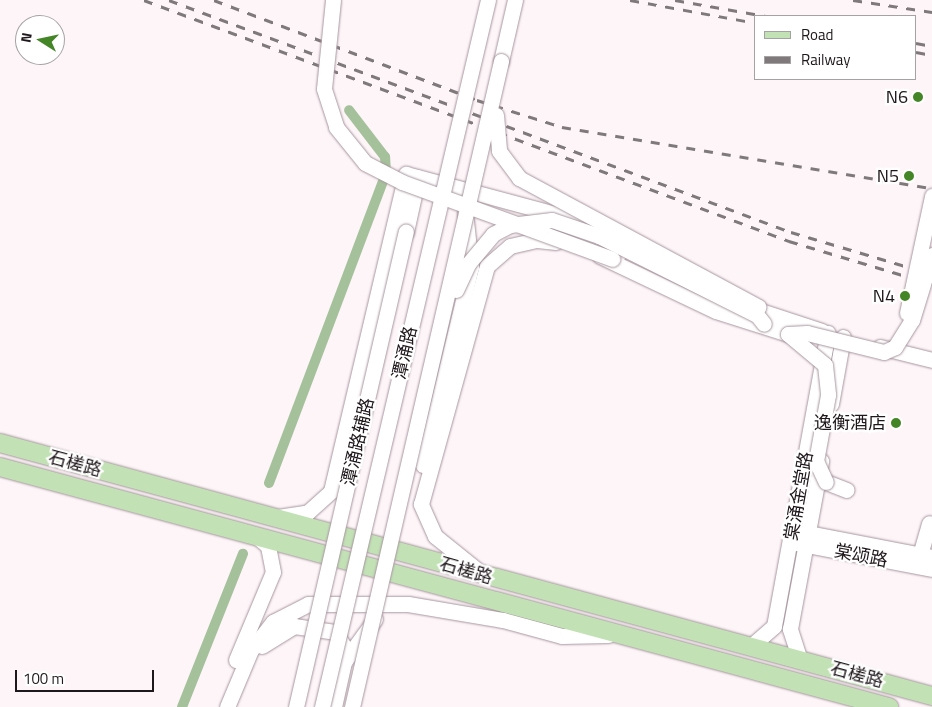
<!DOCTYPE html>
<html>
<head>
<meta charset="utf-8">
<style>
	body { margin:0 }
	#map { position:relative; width:932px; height:707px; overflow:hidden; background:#fdf5f8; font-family:"Titillium Web","Noto Sans SC",sans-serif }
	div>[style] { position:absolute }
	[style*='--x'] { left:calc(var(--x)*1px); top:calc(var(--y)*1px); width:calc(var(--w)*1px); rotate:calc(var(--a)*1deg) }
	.canal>* { height:10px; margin:-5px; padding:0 5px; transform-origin:5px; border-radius:5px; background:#a5c19b }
	.roads { filter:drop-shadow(0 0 1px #a7959e) drop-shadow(0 0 1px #a7959e) }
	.secondary>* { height:15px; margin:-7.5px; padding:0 7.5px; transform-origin:7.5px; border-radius:7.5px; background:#fff }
	.primary>* { height:18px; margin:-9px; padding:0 9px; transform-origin:9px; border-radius:9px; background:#c2e2b6 }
	.rail>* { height:2.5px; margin-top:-1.25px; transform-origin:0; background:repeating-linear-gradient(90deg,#80797c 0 9px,transparent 0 18px) }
	.bridges { filter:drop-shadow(0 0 1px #a7959e) drop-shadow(0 0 1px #a7959e) }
	.secondary-bridge>* { height:15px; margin:-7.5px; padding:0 7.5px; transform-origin:7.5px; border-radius:7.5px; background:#fff }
	.dots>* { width:14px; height:14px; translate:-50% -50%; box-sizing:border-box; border:2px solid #fff; border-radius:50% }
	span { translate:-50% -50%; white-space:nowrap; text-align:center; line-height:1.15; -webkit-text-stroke:4.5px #fff; paint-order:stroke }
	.poi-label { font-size:18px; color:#1e171b }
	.right { translate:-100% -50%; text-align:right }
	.street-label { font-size:18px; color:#1e171b }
	.legend { position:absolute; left:754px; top:15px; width:162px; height:65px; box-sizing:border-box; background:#fff; border:1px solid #a5a2a4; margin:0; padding:6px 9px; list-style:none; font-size:15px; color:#1e171b }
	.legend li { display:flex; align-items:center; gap:10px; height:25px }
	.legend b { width:25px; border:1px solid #a5a2a4 }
	.north { position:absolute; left:15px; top:15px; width:50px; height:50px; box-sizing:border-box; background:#fff; border:1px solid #a5a2a4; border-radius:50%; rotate:280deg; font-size:14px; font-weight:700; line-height:20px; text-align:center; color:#1e171b }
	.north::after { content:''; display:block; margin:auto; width:18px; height:22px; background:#448527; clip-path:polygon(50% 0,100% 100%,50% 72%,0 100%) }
	.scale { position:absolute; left:15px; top:670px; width:139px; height:22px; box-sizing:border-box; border:2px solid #1e171b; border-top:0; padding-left:6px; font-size:15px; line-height:18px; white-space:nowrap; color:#1e171b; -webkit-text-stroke:4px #fff; paint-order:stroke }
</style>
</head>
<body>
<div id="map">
	<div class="canal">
		<i style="--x:269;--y:483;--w:330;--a:-69.3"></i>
		<i style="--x:386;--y:174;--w:17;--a:-93"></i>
		<i style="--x:385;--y:157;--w:59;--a:-127.5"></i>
		<i style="--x:182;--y:707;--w:165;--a:-68.3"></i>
	</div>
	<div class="roads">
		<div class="secondary">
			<i style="--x:501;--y:61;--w:63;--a:-77.1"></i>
			<i style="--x:406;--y:232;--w:56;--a:-77.7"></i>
			<i style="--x:571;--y:233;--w:52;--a:23.6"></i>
			<i style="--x:600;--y:256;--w:128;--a:25.4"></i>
			<i style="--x:716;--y:311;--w:76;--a:17.7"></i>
			<i style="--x:749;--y:307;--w:77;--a:18.2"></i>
			<i style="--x:880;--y:347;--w:54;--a:14"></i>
			<i style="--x:831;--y:404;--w:68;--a:-79.8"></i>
			<i style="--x:423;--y:465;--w:204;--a:-76.4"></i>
			<i style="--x:471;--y:267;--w:55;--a:-96.2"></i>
			<i style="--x:826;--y:482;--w:22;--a:21"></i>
			<i style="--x:278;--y:517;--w:30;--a:-9"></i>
			<i style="--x:308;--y:512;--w:31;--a:-42"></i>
			<i style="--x:331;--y:491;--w:326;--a:-76.7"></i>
			<i style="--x:406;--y:174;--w:170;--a:15"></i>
			<i style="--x:570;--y:218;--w:24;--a:24"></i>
			<i style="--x:798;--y:531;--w:136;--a:11"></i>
			<i style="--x:796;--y:543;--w:138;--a:10.8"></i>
			<i style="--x:920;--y:555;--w:33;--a:-74"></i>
			<i style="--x:481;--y:573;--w:59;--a:-141.2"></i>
			<i style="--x:435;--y:536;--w:35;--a:-114"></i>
			<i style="--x:421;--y:504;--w:247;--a:-74.5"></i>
			<i style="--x:487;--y:266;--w:30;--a:-41"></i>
			<i style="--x:510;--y:246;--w:28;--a:-13"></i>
			<i style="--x:537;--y:240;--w:19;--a:6"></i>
			<i style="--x:262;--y:646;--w:38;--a:-32"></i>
			<i style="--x:294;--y:626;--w:41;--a:8.3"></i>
			<i style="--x:335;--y:632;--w:15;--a:58"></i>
			<i style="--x:343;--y:645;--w:17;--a:87"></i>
			<i style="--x:344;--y:662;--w:46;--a:102.5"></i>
			<i style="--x:750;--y:647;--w:32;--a:-41"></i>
			<i style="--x:774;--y:626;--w:298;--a:-79.6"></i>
			<i style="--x:236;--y:660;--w:95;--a:-67.2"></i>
			<i style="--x:273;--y:572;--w:26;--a:-101"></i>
			<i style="--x:268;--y:546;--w:16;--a:-140"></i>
			<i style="--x:800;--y:660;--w:33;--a:-108"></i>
			<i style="--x:790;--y:629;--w:171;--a:-79.5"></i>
			<i style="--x:344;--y:662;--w:53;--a:-54.2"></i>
			<i style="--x:227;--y:707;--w:62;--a:-67.2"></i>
			<i style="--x:251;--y:650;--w:36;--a:-52"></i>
			<i style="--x:273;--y:622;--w:39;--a:-27"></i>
			<i style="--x:308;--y:604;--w:100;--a:0"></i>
			<i style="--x:408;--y:604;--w:96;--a:9.6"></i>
			<i style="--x:503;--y:620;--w:61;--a:15.2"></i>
			<i style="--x:562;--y:636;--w:46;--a:-1.2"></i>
		</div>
		<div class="primary">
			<i style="--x:0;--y:443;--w:966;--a:15.19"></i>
			<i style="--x:0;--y:467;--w:921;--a:15.11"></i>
		</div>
	</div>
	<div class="rail">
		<i style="--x:144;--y:0;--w:689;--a:20.49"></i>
		<i style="--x:789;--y:241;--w:149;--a:16.7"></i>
		<i style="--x:169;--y:0;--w:664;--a:20.46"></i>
		<i style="--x:791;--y:232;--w:147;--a:16.6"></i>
		<i style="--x:214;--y:0;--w:281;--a:20.8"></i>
		<i style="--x:477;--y:100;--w:89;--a:17.6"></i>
		<i style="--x:562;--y:127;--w:375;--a:9.4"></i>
		<i style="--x:630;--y:0;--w:128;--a:10.3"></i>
		<i style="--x:675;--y:0;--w:92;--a:10"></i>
		<i style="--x:853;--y:0;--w:80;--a:8.6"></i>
		<i style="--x:916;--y:43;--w:16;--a:11"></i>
		<i style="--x:916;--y:52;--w:16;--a:11"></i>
	</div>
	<div class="bridges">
		<div class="secondary-bridge">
			<i style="--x:333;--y:0;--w:89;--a:95.8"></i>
			<i style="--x:324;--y:89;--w:40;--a:72"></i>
			<i style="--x:336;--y:127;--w:46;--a:51.1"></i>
			<i style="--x:365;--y:163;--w:42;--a:27.2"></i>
			<i style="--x:402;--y:182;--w:224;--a:20.1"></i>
			<i style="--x:496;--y:115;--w:36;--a:85"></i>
			<i style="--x:499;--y:151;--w:34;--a:53"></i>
			<i style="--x:519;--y:178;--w:272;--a:28.3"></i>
			<i style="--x:456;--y:290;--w:29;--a:-65"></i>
			<i style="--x:468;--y:264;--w:39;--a:-50"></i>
			<i style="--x:493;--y:234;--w:19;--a:-28"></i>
			<i style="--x:510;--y:225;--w:42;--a:-6.8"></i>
			<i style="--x:552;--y:220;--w:50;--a:18.8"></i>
			<i style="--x:599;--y:236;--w:177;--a:26.6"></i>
			<i style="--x:757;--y:315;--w:11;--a:52"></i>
			<i style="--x:907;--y:313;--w:120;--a:-77.9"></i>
			<i style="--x:788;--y:334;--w:19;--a:-3"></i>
			<i style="--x:807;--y:333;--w:79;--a:13.9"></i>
			<i style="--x:884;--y:352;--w:12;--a:-24"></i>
			<i style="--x:895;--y:347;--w:32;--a:-58"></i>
			<i style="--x:912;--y:320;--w:68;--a:-72.9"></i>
			<i style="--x:788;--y:334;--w:48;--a:40"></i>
			<i style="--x:825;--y:365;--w:30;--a:84"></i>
			<i style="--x:828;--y:395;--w:67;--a:100.3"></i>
			<i style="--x:816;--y:461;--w:23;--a:65"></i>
			<i style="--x:296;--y:707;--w:488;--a:-77"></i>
			<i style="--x:322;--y:707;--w:726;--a:-76.79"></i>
			<i style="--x:352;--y:707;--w:663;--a:-77.01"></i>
		</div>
	</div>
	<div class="dots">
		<i style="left:918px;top:97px;background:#448527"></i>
		<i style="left:909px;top:176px;background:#448527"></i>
		<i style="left:905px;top:296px;background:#448527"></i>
		<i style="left:896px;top:423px;background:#448527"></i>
	</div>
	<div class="poi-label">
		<span class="right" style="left:908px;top:97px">N6</span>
		<span class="right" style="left:899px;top:176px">N5</span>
		<span class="right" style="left:895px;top:296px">N4</span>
		<span class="right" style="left:886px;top:423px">逸衡酒店</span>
	</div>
	<div class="street-label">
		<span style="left:405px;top:353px;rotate:-77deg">潭涌路</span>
		<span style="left:358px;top:442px;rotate:-77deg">潭涌路辅路</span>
		<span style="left:75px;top:464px;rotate:15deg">石槎路</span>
		<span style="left:799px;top:496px;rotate:-80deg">棠涌金堂路</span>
		<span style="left:861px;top:556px;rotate:11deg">棠颂路</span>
		<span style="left:466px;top:571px;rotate:16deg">石槎路</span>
		<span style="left:857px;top:675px;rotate:15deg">石槎路</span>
	</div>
	<ul class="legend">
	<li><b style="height:6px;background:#c2e2b6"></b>Road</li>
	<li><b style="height:6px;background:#80797c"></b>Railway</li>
	</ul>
	<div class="north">N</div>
	<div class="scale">100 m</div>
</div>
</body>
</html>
